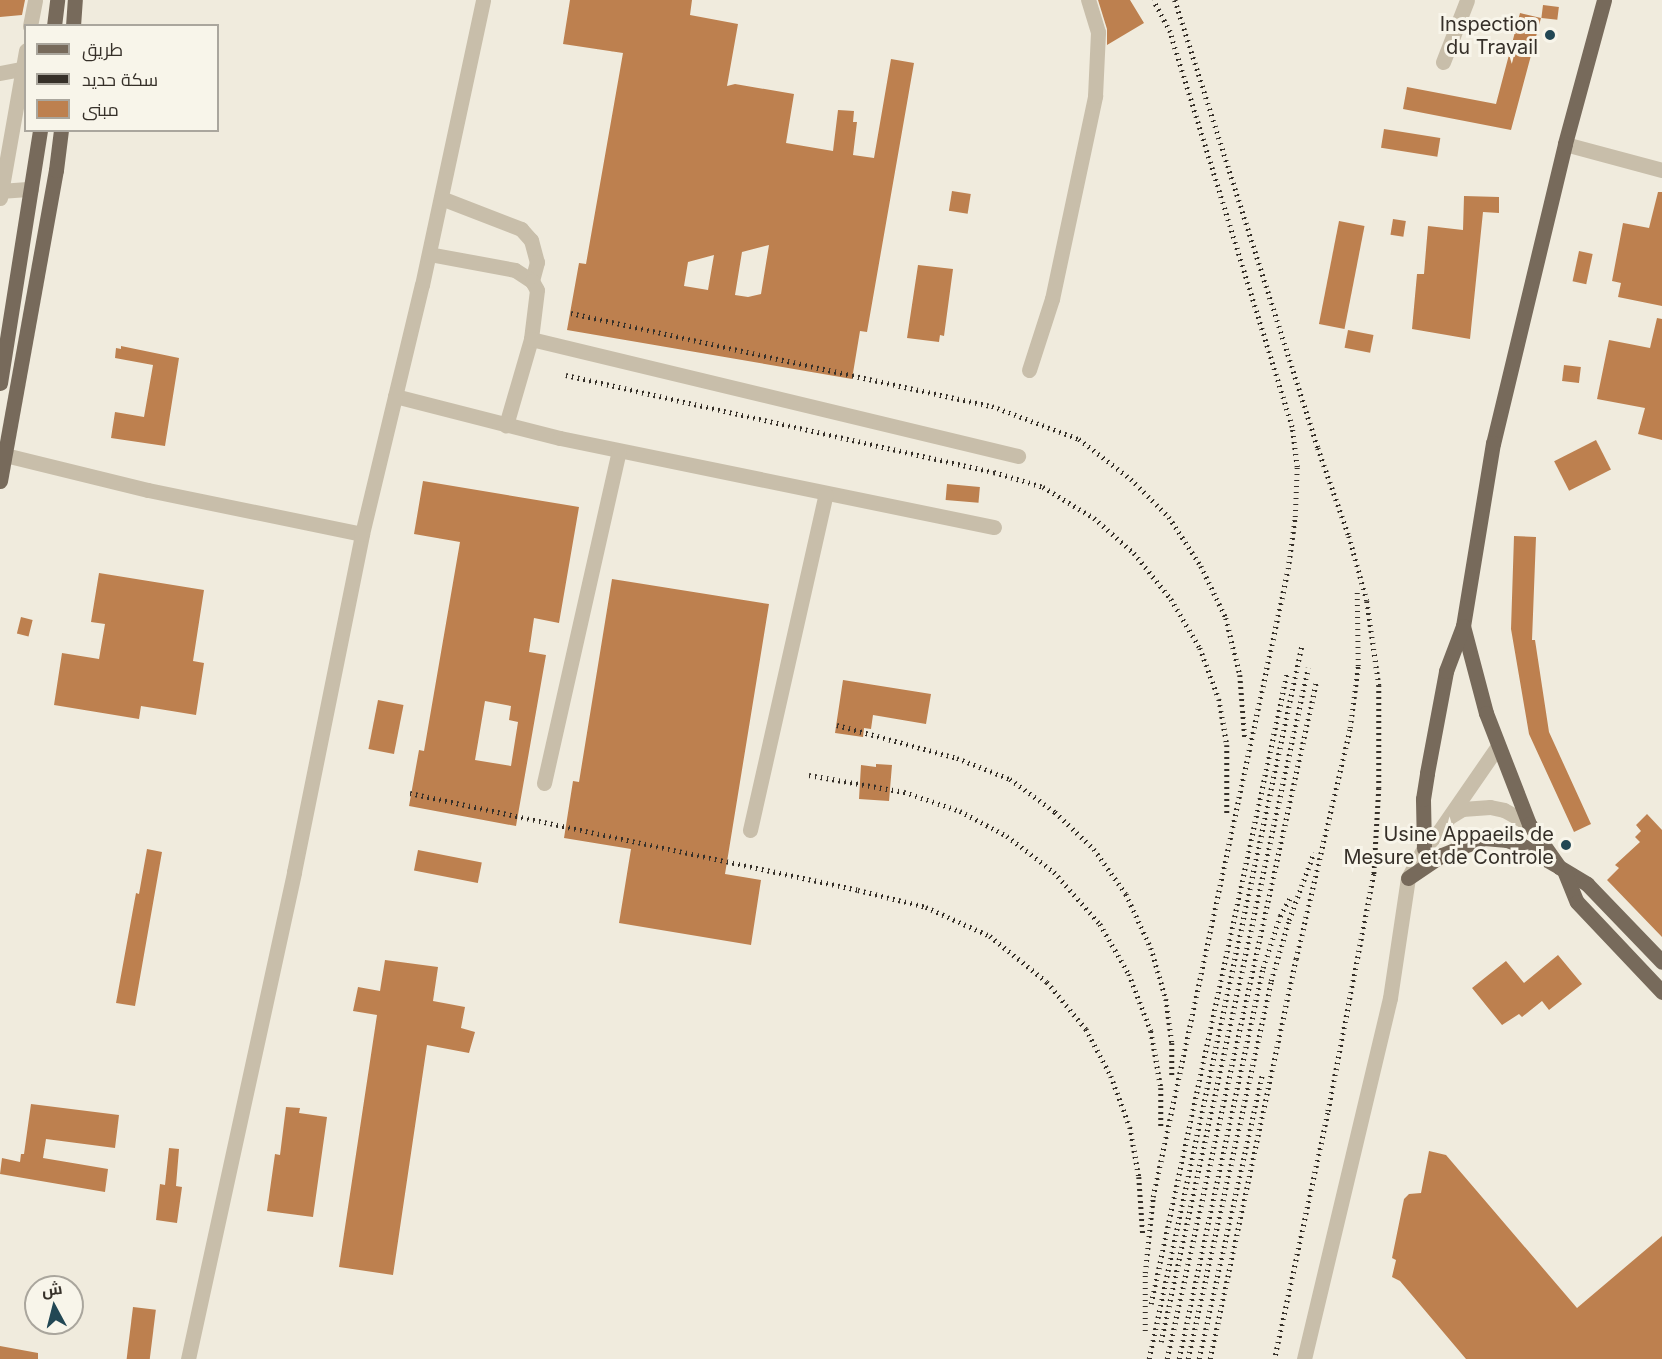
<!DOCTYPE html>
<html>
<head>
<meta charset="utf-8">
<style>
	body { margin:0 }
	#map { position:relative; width:1662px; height:1359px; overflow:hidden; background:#f0ebdd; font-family:Inter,Cairo,sans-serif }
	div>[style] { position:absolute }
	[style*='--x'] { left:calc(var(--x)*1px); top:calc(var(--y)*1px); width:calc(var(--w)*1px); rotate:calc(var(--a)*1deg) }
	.building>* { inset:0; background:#bd804f; transform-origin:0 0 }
	.minor>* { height:15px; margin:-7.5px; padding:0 7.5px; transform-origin:7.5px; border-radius:7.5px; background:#c8beaa }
	.major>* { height:15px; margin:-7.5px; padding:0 7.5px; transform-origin:7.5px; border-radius:7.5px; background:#776a5b }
	.rail>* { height:4.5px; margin-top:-2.25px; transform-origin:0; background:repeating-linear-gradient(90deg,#363029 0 1.5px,transparent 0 6px) }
	.dots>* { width:16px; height:16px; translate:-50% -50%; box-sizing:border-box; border:3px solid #f8f5ea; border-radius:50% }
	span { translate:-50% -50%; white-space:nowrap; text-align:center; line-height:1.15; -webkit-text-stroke:6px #f8f5ea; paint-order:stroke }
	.poi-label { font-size:20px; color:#363029 }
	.right { translate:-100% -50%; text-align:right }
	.legend { position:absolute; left:24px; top:24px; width:195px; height:108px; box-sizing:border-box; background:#f8f5ea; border:2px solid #aaa69d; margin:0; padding:8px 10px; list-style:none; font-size:18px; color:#363029 }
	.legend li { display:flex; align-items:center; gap:12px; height:30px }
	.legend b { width:30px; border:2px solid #aaa69d }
	.north { position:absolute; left:24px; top:1275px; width:60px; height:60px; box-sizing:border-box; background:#f8f5ea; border:2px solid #aaa69d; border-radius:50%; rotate:353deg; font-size:16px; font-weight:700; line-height:24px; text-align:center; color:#363029 }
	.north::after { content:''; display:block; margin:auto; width:21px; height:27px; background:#224754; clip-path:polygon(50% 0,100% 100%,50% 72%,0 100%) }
</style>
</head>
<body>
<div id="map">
	<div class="building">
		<i style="clip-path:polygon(0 0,25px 0,22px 15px,0 17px)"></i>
		<i style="clip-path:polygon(evenodd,570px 0,692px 0,690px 15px,738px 24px,727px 86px,735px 84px,794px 94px,786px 143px,833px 151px,838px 110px,854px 111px,853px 122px,857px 122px,853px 155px,874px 158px,891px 59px,914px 63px,867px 332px,860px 331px,852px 379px,567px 330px,579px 263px,586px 264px,623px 53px,563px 44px,570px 0,769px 245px,761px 294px,748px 297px,735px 295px,742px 252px,769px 245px,570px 0,714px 255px,708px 290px,684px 286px,688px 262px,714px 255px)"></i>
		<i style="clip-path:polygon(1098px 0,1130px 0,1144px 23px,1107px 45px,1107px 29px)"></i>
		<i style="left:1543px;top:5px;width:16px;height:13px;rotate:7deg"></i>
		<i style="clip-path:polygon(1520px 13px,1541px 18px,1511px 130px,1403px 109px,1407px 87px,1496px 104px)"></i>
		<i style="left:1384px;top:129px;width:57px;height:19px;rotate:9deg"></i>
		<i style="left:952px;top:191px;width:19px;height:20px;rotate:9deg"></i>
		<i style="clip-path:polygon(1658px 192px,1662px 192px,1662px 306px,1618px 297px,1621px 283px,1612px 281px,1623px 223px,1649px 228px)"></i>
		<i style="clip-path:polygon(1464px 196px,1499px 197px,1499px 213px,1483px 212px,1470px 339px,1412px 329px,1417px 274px,1424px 274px,1428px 226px,1463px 230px)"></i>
		<i style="left:1393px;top:219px;width:13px;height:16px;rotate:9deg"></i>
		<i style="left:1339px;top:221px;width:26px;height:105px;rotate:11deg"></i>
		<i style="left:1579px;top:251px;width:14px;height:31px;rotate:12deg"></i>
		<i style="clip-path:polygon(918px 265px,953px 269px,944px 336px,940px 335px,939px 342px,907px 338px)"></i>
		<i style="clip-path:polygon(1657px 318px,1662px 319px,1662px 440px,1638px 434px,1645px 408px,1597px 399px,1609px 340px,1650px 348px)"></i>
		<i style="left:1348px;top:330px;width:26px;height:18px;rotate:11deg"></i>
		<i style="clip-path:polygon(121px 346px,179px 358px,165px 446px,111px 438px,115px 412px,144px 417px,153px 365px,115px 358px,116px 348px,121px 349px)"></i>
		<i style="left:1564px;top:365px;width:17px;height:16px;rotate:7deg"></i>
		<i style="left:1596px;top:440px;width:33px;height:47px;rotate:63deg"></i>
		<i style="clip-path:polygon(evenodd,423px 481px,579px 507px,559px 623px,534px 618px,529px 652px,546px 655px,516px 826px,409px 806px,419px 750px,424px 751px,460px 542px,414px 534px,423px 481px,485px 701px,511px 706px,509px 720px,518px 722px,511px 766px,475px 760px,485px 701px)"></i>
		<i style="left:947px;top:484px;width:33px;height:16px;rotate:5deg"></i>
		<i style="clip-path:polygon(1514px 536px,1536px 537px,1532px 640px,1535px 640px,1549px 732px,1591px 824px,1574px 832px,1529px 734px,1511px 629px)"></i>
		<i style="clip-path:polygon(99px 573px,204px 590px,193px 661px,204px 663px,196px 715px,141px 706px,139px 719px,54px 705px,62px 653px,99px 659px,105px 624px,91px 622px)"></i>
		<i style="clip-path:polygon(612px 579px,769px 604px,725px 874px,761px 880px,751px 945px,619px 923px,631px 849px,564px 838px,573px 781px,579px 782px)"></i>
		<i style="left:21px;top:617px;width:12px;height:17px;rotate:14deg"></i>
		<i style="clip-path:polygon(843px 680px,931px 694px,926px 724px,873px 715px,871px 729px,864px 728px,863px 737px,835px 733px)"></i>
		<i style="left:378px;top:700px;width:26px;height:50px;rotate:11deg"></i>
		<i style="clip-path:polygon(876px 764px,892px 765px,889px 801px,859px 799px,861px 765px,876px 767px)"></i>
		<i style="clip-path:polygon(1647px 814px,1662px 830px,1662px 937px,1607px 880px,1619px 868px,1615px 865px,1640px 842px,1635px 837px,1641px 831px,1636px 825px)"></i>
		<i style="clip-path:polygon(147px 849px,162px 852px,135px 1006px,116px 1003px,136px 893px,139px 894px)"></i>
		<i style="left:418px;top:850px;width:65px;height:21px;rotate:11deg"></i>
		<i style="clip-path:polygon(1558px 955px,1582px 984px,1549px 1010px,1542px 1001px,1522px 1017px,1519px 1014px,1502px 1025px,1472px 988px,1506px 961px,1524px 983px)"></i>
		<i style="clip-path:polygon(385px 960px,438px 967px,433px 1001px,465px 1007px,461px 1028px,475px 1032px,469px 1053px,427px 1045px,393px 1275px,339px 1267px,377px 1015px,353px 1011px,358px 987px,380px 991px)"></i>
		<i style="clip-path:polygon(31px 1104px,119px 1115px,115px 1148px,46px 1139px,43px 1158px,108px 1169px,105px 1192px,0 1174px,2px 1158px,20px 1162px,21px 1154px,24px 1154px)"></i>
		<i style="clip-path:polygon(286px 1107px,300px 1108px,299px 1113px,327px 1117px,313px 1217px,267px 1211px,275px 1154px,280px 1155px)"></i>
		<i style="clip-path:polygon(169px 1148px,179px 1149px,176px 1186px,182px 1187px,177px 1223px,156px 1220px,160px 1184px,165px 1185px)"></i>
		<i style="clip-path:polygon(1429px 1151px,1446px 1155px,1577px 1308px,1662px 1236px,1662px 1359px,1466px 1359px,1400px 1281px,1392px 1277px,1396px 1260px,1392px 1258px,1404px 1199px,1409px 1194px,1421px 1193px)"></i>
		<i style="left:133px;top:1307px;width:23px;height:53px;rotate:7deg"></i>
		<i style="clip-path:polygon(0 1346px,38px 1353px,38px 1359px,0 1359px)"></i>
	</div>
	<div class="minor">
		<i style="--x:30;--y:26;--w:26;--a:-79"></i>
		<i style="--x:1443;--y:62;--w:66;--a:-68.8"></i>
		<i style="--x:0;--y:73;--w:26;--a:-11"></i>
		<i style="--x:1565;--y:144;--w:100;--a:15"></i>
		<i style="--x:0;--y:191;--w:31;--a:-4"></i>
		<i style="--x:0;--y:198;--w:150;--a:-80"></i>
		<i style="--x:441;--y:198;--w:86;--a:21.2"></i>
		<i style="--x:521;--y:229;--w:15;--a:48"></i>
		<i style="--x:531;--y:240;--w:23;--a:75"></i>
		<i style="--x:537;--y:262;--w:20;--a:105"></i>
		<i style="--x:429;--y:254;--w:87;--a:10.5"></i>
		<i style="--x:515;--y:270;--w:20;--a:33"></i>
		<i style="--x:532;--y:281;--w:10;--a:61"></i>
		<i style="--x:537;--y:290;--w:49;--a:97"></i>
		<i style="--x:531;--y:339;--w:90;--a:106.2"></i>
		<i style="--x:531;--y:339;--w:501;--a:13.51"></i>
		<i style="--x:1029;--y:370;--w:75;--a:-72.1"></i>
		<i style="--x:1052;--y:299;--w:208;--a:-78"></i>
		<i style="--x:1095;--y:96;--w:64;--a:-87.3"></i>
		<i style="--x:1098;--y:32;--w:34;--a:-107"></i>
		<i style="--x:395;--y:396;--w:170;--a:14.3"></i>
		<i style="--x:560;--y:438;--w:443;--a:11.6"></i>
		<i style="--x:5;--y:455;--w:147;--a:13.8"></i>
		<i style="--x:148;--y:490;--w:218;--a:11.6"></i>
		<i style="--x:544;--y:783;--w:340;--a:-77.3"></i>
		<i style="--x:1451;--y:816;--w:13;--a:-32"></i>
		<i style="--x:1462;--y:809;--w:28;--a:-4"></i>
		<i style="--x:1490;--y:807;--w:14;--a:12"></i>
		<i style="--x:1504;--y:810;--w:29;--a:29"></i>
		<i style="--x:750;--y:830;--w:344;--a:-77.3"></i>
		<i style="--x:188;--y:1359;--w:498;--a:-77.7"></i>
		<i style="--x:294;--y:872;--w:345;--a:-78.6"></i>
		<i style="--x:362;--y:534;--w:256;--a:-76.5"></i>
		<i style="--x:422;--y:285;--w:291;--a:-77.9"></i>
		<i style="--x:1304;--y:1359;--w:371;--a:-76.6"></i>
		<i style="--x:1390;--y:998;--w:121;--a:-81.5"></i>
		<i style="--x:1408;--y:878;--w:34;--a:-62"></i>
		<i style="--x:1424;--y:848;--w:24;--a:-48"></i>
		<i style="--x:1440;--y:830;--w:102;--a:-55.4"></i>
	</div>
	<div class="major">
		<i style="--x:1604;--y:0;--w:149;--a:105.2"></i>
		<i style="--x:1565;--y:144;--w:308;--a:103.5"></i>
		<i style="--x:1493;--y:443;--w:185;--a:99.3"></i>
		<i style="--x:1463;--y:626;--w:90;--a:75.2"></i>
		<i style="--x:1486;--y:713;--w:119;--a:68.8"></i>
		<i style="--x:1529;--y:824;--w:52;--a:55.1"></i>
		<i style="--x:1559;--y:867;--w:33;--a:31"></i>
		<i style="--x:1587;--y:884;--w:108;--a:46.1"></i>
		<i style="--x:54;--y:26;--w:26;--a:-83"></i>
		<i style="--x:73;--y:26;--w:26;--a:-86"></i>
		<i style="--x:0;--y:383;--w:256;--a:-81"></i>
		<i style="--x:0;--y:481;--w:316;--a:-79.8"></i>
		<i style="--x:56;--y:170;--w:40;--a:-82.9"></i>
		<i style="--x:1424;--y:848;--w:49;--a:-91.2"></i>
		<i style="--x:1423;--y:799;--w:26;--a:-81"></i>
		<i style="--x:1427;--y:773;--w:104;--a:-79.4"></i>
		<i style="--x:1446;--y:671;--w:48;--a:-69.3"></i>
		<i style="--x:1565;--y:873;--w:31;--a:68"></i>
		<i style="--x:1577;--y:902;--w:124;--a:46.6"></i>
		<i style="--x:1408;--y:878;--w:41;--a:-34.1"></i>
		<i style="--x:1442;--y:855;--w:45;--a:-22"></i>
		<i style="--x:1484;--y:838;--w:23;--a:5"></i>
		<i style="--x:1507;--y:840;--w:17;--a:21"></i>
		<i style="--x:1523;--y:846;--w:38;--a:30"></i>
	</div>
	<div class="rail">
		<i style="--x:1175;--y:0;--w:470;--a:72.3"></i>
		<i style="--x:1318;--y:448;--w:93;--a:70.6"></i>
		<i style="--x:1349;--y:536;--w:67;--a:74.5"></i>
		<i style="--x:1367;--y:601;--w:85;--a:81.9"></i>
		<i style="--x:1379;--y:685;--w:103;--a:90"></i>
		<i style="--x:1379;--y:788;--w:86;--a:93.3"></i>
		<i style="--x:1374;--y:874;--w:243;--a:100.9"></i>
		<i style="--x:1328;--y:1113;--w:252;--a:102.2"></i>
		<i style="--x:571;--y:313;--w:431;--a:12.5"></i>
		<i style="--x:992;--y:406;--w:93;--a:20.8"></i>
		<i style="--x:1079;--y:439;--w:66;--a:37.6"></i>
		<i style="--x:1131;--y:479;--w:54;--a:45"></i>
		<i style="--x:1169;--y:517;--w:59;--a:56.9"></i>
		<i style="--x:1201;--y:566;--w:58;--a:64.3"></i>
		<i style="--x:1226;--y:618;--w:59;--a:76.2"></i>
		<i style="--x:1240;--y:675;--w:63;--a:85.5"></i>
		<i style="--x:566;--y:375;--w:439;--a:12.8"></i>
		<i style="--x:994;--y:472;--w:51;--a:17"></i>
		<i style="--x:1043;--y:487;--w:60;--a:31.3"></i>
		<i style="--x:1094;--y:518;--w:53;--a:41.2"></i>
		<i style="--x:1134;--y:553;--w:59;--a:51.2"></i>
		<i style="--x:1171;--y:599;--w:57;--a:59.4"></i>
		<i style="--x:1200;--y:648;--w:54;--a:69.6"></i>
		<i style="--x:1219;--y:699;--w:47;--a:80.1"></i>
		<i style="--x:1227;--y:745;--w:69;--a:90"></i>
		<i style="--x:837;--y:725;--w:124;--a:15.4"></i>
		<i style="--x:957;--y:758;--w:57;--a:21.6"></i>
		<i style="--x:1010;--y:779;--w:56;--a:36.3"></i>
		<i style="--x:1055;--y:812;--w:54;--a:43.5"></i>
		<i style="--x:1094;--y:849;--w:55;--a:54.6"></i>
		<i style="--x:1126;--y:894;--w:60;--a:65.2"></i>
		<i style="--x:1151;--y:948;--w:53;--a:73.6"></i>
		<i style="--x:1166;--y:999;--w:44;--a:82.2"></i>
		<i style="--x:1172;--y:1043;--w:34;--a:90"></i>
		<i style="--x:809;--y:775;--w:97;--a:10.1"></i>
		<i style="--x:904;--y:792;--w:59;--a:18.7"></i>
		<i style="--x:960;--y:811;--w:53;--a:28"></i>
		<i style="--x:1007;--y:836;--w:59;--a:37.5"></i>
		<i style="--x:1054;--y:872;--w:69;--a:48.5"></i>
		<i style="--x:1100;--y:924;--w:58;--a:59.9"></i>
		<i style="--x:1129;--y:974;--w:61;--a:68.9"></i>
		<i style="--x:1151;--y:1031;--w:58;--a:80"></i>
		<i style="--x:1161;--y:1088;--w:39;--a:90"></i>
		<i style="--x:410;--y:793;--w:458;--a:12.2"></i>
		<i style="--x:858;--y:890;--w:70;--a:14"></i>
		<i style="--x:926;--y:907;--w:70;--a:24.4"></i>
		<i style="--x:990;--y:936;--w:73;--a:38.9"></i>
		<i style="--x:1047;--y:982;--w:61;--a:50.3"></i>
		<i style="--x:1086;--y:1029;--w:53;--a:62"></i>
		<i style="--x:1111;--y:1076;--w:54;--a:69.6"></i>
		<i style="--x:1130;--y:1127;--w:51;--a:79.8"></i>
		<i style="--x:1139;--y:1177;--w:59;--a:86.1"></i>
		<i style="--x:1151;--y:1304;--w:645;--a:-77.84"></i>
		<i style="--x:1145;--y:1331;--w:58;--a:-90"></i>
		<i style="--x:1145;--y:1273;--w:76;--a:-84"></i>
		<i style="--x:1153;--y:1197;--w:642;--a:-77.87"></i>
		<i style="--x:1288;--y:569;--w:52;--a:-82.3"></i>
		<i style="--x:1295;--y:517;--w:50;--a:-87.7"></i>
		<i style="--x:1297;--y:467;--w:40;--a:-97.1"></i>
		<i style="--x:1292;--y:427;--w:413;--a:-107.2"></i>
		<i style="--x:1170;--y:32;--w:36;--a:-118"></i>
		<i style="--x:1161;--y:1342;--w:690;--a:-77.7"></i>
		<i style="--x:1149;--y:1359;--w:731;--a:-77.92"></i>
		<i style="--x:1167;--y:1359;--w:692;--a:-77.57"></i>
		<i style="--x:1179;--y:1359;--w:400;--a:-77.9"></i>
		<i style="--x:1263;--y:968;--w:55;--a:-71.9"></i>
		<i style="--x:1280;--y:916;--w:23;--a:-61"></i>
		<i style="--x:1188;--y:1359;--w:387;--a:-77.6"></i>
		<i style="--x:1271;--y:981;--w:64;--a:-73.6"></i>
		<i style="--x:1289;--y:920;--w:72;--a:-69.8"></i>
		<i style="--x:1199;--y:1359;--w:291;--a:-77.5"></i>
		<i style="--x:1210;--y:1359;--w:409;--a:-77.9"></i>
		<i style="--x:1296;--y:959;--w:237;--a:-76.8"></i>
		<i style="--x:1350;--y:728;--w:63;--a:-82.6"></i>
		<i style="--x:1358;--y:666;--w:76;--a:-90.8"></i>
	</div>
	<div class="dots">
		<i style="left:1550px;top:35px;background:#224754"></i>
		<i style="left:1566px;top:845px;background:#224754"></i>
	</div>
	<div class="poi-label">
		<span class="right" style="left:1538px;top:36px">Inspection<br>du Travail</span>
		<span class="right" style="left:1554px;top:846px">Usine Appaeils de<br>Mesure et de Controle</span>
	</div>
	<ul class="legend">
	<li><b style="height:8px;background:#776a5b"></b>طريق</li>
	<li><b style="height:8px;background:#363029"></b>سكة حديد</li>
	<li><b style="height:16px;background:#bd804f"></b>مبنى</li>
	</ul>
	<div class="north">ش</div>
</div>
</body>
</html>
